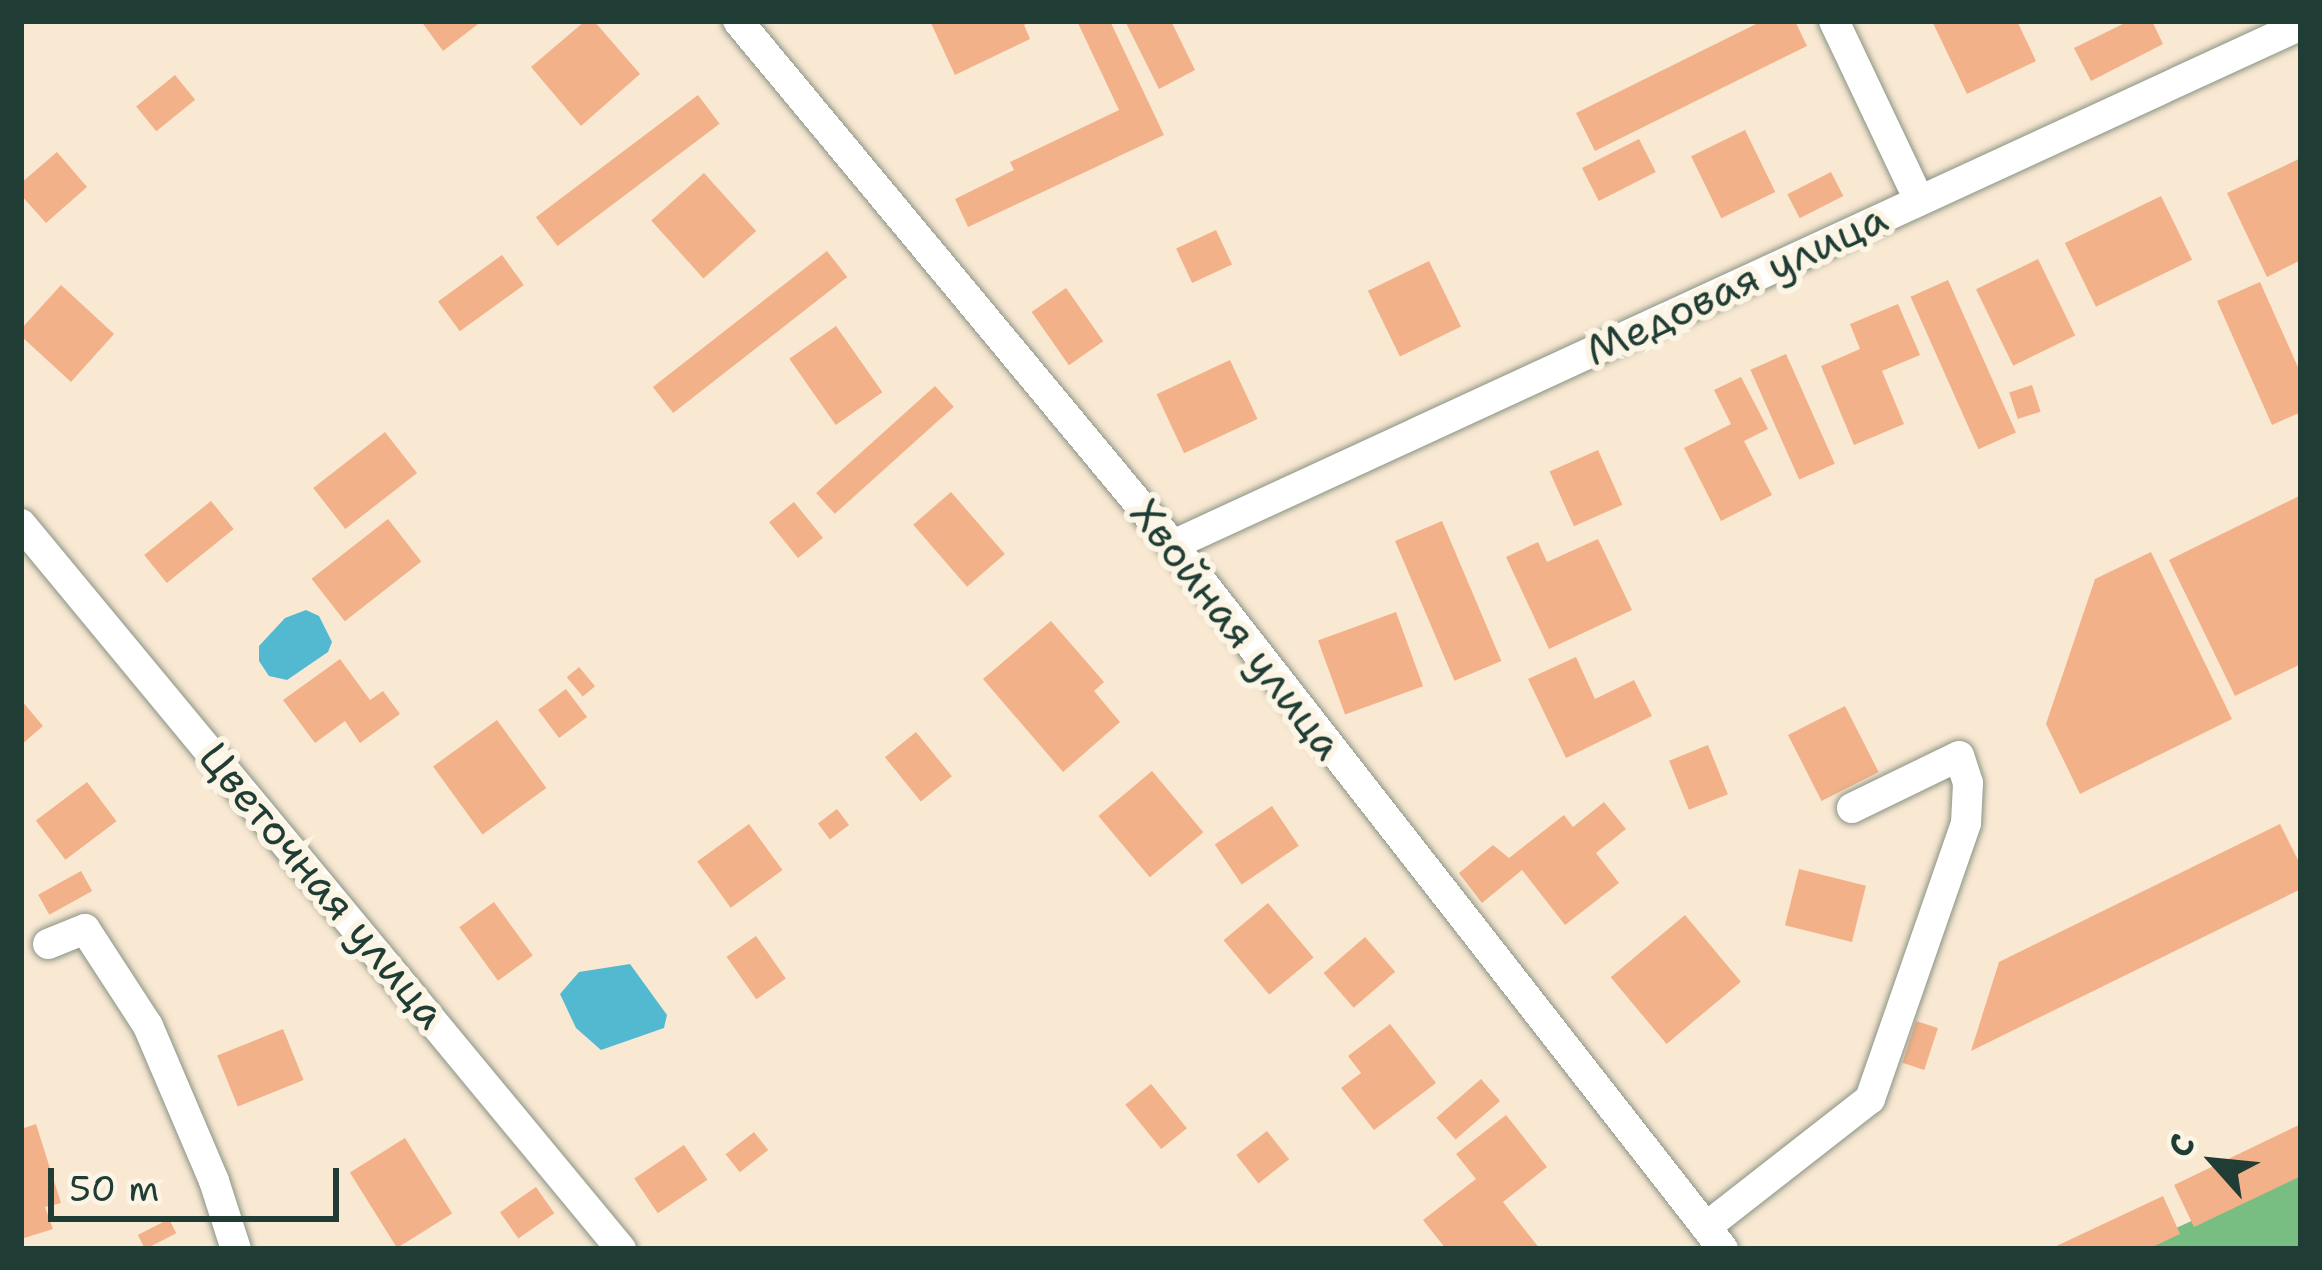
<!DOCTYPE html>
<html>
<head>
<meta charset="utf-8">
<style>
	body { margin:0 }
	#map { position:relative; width:2322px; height:1270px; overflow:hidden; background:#f9e9d3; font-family:"Shantell Sans",sans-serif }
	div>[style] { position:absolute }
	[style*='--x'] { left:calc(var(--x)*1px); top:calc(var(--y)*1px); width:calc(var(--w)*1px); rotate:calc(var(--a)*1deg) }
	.forest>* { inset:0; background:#78be83 }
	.water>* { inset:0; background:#52b9d1 }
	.building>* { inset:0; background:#f2b188; transform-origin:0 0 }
	.roads { filter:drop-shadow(0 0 3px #8c9384) drop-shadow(0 0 3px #8c9384) }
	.minor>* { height:30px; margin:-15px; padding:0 15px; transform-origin:15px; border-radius:15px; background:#fff }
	span { translate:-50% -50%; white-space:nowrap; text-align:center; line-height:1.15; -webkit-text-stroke:12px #fcf5e5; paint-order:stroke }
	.street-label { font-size:42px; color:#1f3d34 }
	.frame { position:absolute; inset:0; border:24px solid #1f3d34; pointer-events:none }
	.north { position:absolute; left:2154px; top:1102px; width:120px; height:120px; -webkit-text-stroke:9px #fcf5e5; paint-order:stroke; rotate:297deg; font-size:33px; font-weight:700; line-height:48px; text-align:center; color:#1f3d34 }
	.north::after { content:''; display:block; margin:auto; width:42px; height:54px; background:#1f3d34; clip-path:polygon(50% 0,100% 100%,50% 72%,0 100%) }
	.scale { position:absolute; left:48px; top:1168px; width:291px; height:54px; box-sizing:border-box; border:6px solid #1f3d34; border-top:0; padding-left:15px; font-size:36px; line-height:42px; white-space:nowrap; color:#1f3d34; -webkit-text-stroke:9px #fcf5e5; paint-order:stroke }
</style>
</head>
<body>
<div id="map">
	<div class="forest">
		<i style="clip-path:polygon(2301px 1171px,2301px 1249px,2130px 1249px)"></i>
	</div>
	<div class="water">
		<i style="clip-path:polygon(306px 610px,319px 616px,332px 642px,328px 652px,287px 680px,269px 676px,259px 661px,259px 646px,285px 618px)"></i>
		<i style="clip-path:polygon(630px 964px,667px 1015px,664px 1028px,601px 1050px,576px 1028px,560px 994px,579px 972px)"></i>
	</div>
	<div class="building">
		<i style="clip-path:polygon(421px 21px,482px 21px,443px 51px)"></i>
		<i style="clip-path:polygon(585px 21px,594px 21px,640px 74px,581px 126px,531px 67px)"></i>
		<i style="clip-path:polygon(930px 21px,1032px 21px,1024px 25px,1030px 39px,955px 75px)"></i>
		<i style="clip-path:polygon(1077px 21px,1110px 21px,1164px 135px,968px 227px,955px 199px,1014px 170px,1010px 162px,1119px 110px)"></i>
		<i style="clip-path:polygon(1125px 21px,1171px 21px,1195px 70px,1159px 89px)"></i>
		<i style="clip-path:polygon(1762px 21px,1795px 21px,1807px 46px,1595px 151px,1576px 113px)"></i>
		<i style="clip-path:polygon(1932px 21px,2017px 21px,2036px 61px,1967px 94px)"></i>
		<i style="clip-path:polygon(2129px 21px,2152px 21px,2163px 44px,2091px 81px,2074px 48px)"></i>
		<i style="left:175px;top:75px;width:32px;height:50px;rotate:51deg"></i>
		<i style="left:698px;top:95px;width:36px;height:203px;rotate:53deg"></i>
		<i style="left:1745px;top:130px;width:69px;height:60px;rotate:64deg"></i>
		<i style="left:1639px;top:139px;width:37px;height:64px;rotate:63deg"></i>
		<i style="clip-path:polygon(57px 152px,87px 187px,46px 223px,21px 195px,21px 183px)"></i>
		<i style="clip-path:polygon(2301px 158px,2301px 260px,2267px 277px,2227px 193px)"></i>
		<i style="left:1831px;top:172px;width:27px;height:49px;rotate:63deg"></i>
		<i style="left:704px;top:173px;width:78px;height:71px;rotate:48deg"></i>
		<i style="left:2161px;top:196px;width:71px;height:107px;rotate:64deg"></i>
		<i style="left:1216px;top:230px;width:38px;height:44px;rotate:65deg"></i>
		<i style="left:827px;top:251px;width:33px;height:221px;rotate:52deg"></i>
		<i style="left:502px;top:255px;width:37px;height:79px;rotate:54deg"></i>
		<i style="left:2038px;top:259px;width:85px;height:69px;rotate:64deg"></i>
		<i style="left:1429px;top:261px;width:73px;height:68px;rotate:64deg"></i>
		<i style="left:1948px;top:280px;width:167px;height:41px;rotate:66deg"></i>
		<i style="clip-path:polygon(2260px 282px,2301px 374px,2301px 412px,2272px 425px,2217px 301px)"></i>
		<i style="clip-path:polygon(61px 285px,114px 334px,71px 382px,21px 336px,21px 329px)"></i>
		<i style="left:1066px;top:288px;width:65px;height:42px;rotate:55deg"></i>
		<i style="clip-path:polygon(1898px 304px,1920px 355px,1882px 371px,1904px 424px,1854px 445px,1821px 366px,1860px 349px,1850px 324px)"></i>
		<i style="left:836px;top:326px;width:81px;height:57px;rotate:55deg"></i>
		<i style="left:1786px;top:354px;width:120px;height:39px;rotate:66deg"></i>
		<i style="left:1230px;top:360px;width:65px;height:81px;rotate:65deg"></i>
		<i style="clip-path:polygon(1741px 377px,1768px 429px,1744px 441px,1772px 495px,1721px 521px,1684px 448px,1731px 424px,1714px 390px)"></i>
		<i style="left:2032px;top:385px;width:28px;height:24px;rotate:72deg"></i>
		<i style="left:935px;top:386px;width:28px;height:160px;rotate:48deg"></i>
		<i style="left:385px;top:432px;width:52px;height:91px;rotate:52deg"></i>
		<i style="left:1598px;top:450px;width:60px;height:53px;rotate:66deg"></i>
		<i style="left:951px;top:492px;width:82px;height:50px;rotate:49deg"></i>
		<i style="clip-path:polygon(2301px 495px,2301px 664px,2235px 696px,2169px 560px)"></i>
		<i style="left:211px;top:501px;width:36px;height:86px;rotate:51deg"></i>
		<i style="left:794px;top:502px;width:46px;height:32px;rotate:51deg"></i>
		<i style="left:388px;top:519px;width:54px;height:97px;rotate:52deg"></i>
		<i style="left:1442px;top:521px;width:152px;height:51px;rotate:67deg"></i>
		<i style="clip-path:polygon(1598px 539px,1632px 610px,1549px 649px,1506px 557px,1538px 542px,1547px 562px)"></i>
		<i style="clip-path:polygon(2151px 552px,2232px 719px,2080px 794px,2046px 724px,2095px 579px)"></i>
		<i style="left:1396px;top:612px;width:79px;height:83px;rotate:70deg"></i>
		<i style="clip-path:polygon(1051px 621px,1104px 682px,1094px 691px,1120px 722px,1063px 772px,983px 679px)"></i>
		<i style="clip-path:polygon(1576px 657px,1595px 699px,1634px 680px,1652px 716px,1566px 758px,1528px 679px)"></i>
		<i style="clip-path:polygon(340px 659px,370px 700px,383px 691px,400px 714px,360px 743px,345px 721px,315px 743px,283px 700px)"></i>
		<i style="left:579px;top:667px;width:25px;height:16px;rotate:50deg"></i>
		<i style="left:566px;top:689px;width:35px;height:35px;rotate:53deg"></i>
		<i style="clip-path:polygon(21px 700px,43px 726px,21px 745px)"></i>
		<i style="left:1845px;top:706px;width:74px;height:64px;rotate:63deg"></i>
		<i style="left:497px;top:720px;width:84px;height:79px;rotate:54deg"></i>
		<i style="left:916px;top:732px;width:57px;height:40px;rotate:51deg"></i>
		<i style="left:1708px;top:745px;width:53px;height:42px;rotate:68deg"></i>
		<i style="left:1152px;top:771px;width:80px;height:70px;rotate:50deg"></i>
		<i style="left:87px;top:782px;width:49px;height:64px;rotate:53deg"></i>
		<i style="clip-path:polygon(1604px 802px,1626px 829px,1596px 853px,1619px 883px,1565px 925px,1522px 870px,1482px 903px,1459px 873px,1493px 845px,1509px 858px,1564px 815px,1573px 827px)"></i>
		<i style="left:1272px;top:806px;width:48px;height:69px;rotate:56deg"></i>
		<i style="left:837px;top:809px;width:20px;height:24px;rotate:53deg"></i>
		<i style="left:749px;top:824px;width:57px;height:64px;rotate:54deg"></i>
		<i style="clip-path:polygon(2280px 824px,2301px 866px,2301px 889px,1971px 1051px,1999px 962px)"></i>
		<i style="left:1799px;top:869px;width:69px;height:58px;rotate:14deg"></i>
		<i style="left:81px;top:871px;width:23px;height:49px;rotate:61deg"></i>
		<i style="left:494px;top:902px;width:66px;height:43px;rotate:54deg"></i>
		<i style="left:1268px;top:903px;width:71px;height:58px;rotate:50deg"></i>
		<i style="left:1685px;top:915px;width:87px;height:97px;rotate:50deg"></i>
		<i style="left:756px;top:936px;width:52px;height:36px;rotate:55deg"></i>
		<i style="left:1365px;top:937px;width:46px;height:55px;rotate:49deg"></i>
		<i style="left:1916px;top:1021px;width:23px;height:44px;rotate:18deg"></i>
		<i style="clip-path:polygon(1390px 1024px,1436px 1083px,1374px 1130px,1341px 1088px,1361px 1073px,1348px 1056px)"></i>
		<i style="left:283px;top:1029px;width:55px;height:71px;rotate:68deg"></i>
		<i style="left:1481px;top:1079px;width:29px;height:59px;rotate:49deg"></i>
		<i style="left:1151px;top:1084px;width:57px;height:33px;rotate:51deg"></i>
		<i style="clip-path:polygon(1506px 1115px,1547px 1167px,1503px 1202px,1540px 1249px,1446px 1249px,1423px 1220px,1476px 1179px,1456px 1154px)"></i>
		<i style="clip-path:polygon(36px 1124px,61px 1203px,45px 1207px,53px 1229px,21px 1239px,21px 1129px)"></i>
		<i style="clip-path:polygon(2301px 1124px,2301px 1176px,2194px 1227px,2174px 1185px)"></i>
		<i style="left:1267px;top:1131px;width:36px;height:39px;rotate:52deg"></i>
		<i style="left:754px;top:1132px;width:23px;height:36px;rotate:52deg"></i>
		<i style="left:405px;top:1138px;width:89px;height:65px;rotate:58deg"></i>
		<i style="left:684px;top:1145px;width:42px;height:60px;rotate:56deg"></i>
		<i style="left:536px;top:1187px;width:32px;height:44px;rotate:55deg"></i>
		<i style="clip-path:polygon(2163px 1196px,2180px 1234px,2148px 1249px,2050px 1249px)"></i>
		<i style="left:169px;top:1219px;width:16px;height:35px;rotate:63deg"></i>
	</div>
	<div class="roads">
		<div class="minor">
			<i style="--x:738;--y:21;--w:681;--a:50.3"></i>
			<i style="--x:1173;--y:545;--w:893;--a:52"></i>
			<i style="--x:1834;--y:21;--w:198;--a:64.6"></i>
			<i style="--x:21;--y:524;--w:941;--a:50.39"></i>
			<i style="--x:1173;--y:545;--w:1242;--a:-24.75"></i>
			<i style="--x:48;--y:944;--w:40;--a:-22"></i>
			<i style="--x:85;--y:929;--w:116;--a:57"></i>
			<i style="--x:148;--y:1026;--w:168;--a:66.9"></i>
			<i style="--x:214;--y:1181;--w:71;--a:72.1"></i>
			<i style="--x:1706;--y:1227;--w:208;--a:-38"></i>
			<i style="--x:1870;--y:1099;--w:292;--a:-70.8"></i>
			<i style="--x:1966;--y:823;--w:40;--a:-87.1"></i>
			<i style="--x:1968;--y:783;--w:28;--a:-108"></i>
			<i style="--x:1959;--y:756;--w:119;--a:154.1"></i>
		</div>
	</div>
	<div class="street-label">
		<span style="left:1736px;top:284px;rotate:-25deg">Медовая улица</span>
		<span style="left:1237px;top:629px;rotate:52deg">Хвойная улица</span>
		<span style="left:323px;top:885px;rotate:50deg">Цветочная улица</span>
	</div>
	<div class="frame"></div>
	<div class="north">С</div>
	<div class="scale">50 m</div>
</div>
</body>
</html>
